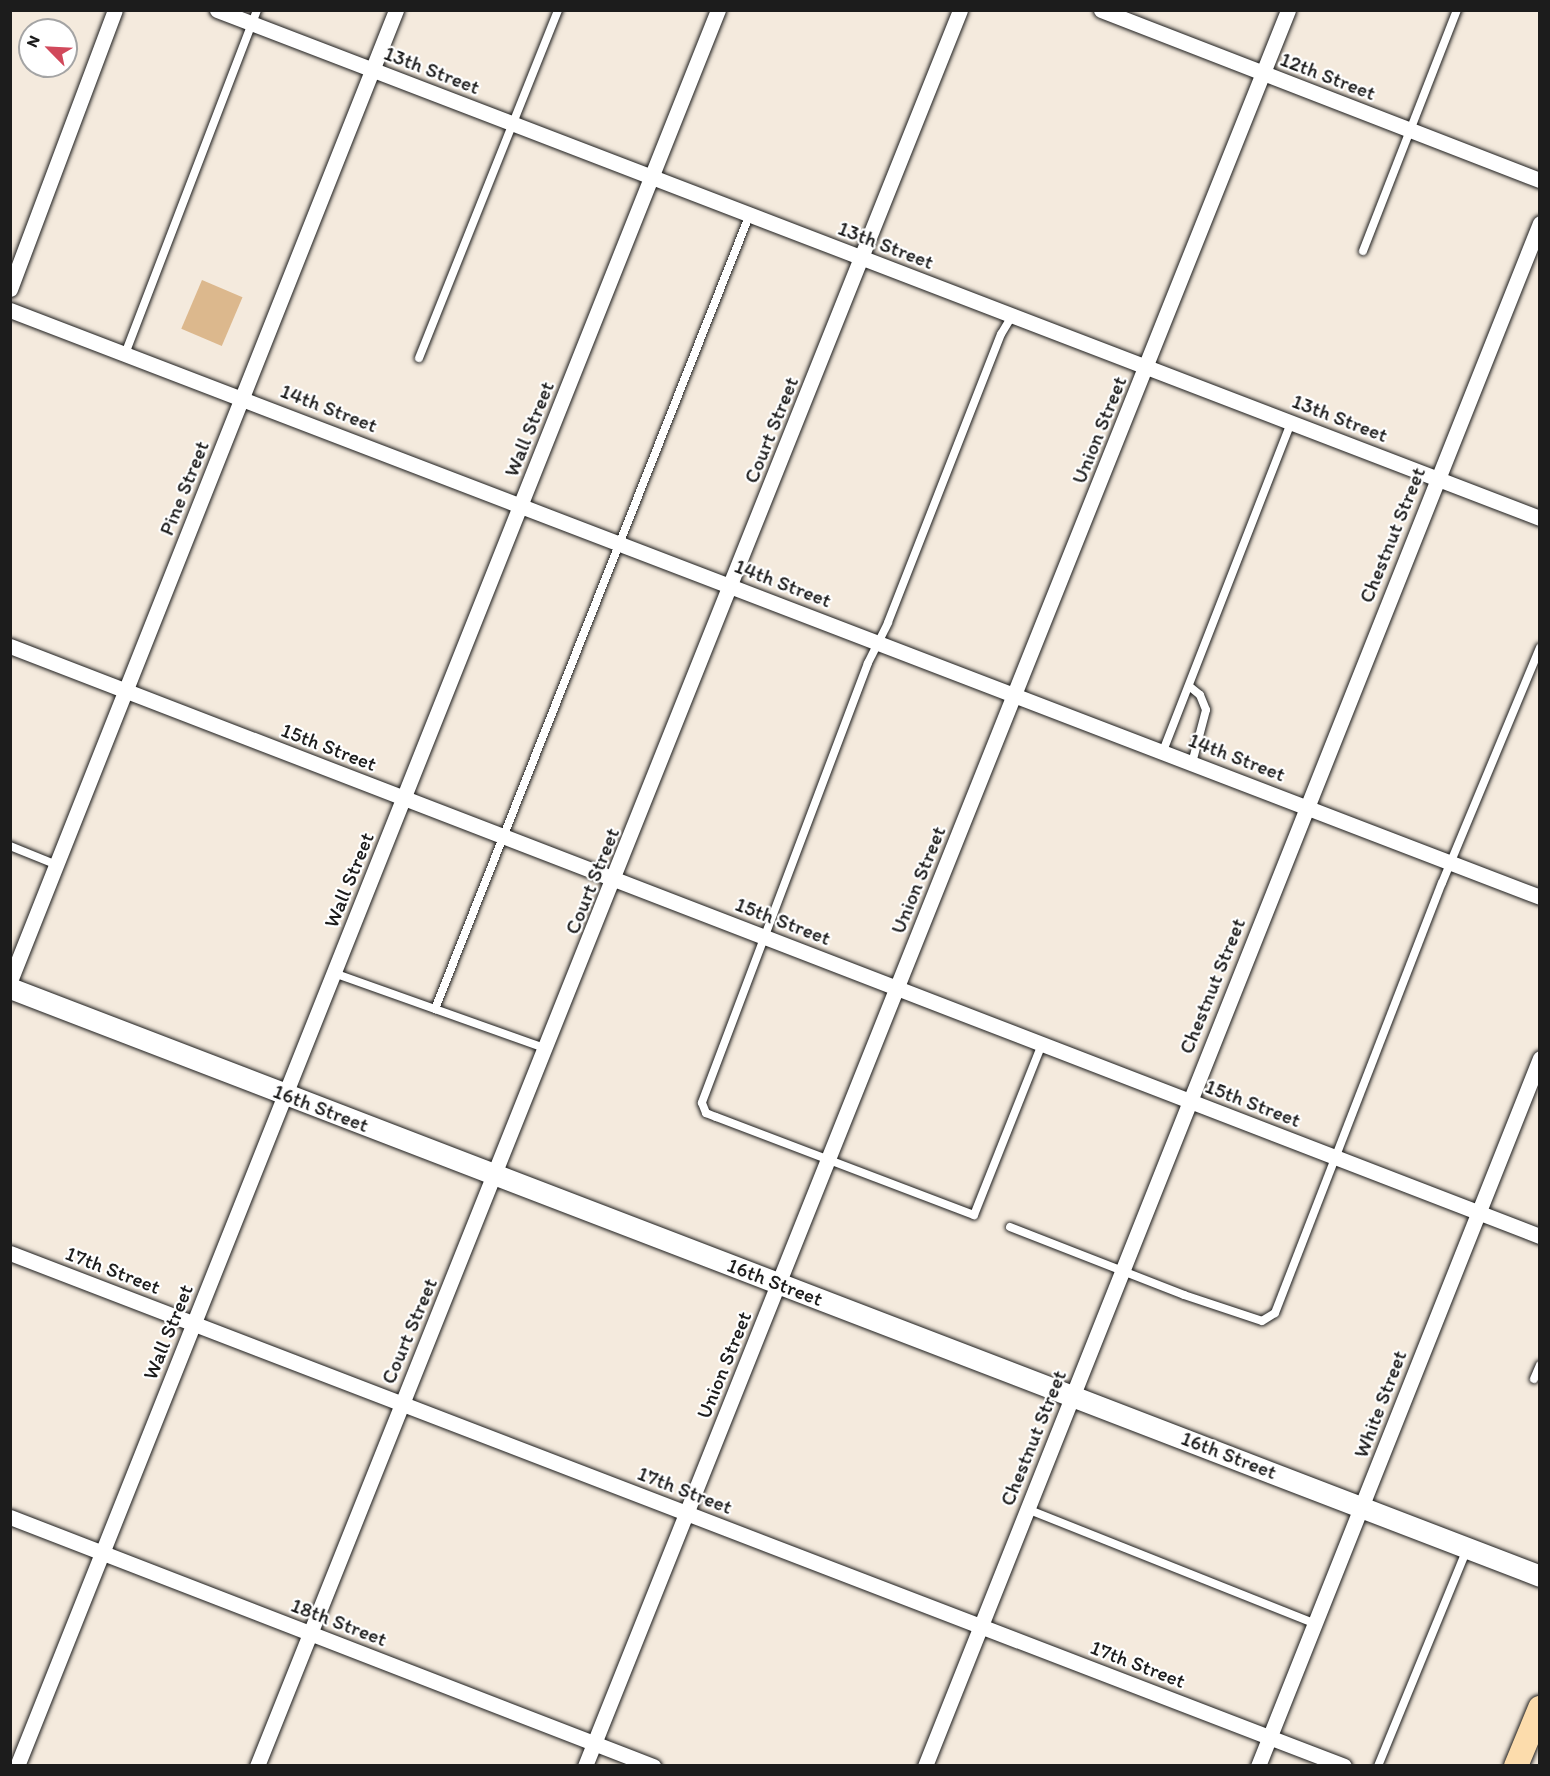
<!DOCTYPE html>
<html>
<head>
<meta charset="utf-8">
<style>
	body { margin:0 }
	#map { position:relative; width:1550px; height:1776px; overflow:hidden; background:#f4eadd; font-family:Itim,sans-serif }
	div>[style] { position:absolute }
	[style*='--x'] { left:calc(var(--x)*1px); top:calc(var(--y)*1px); width:calc(var(--w)*1px); rotate:calc(var(--a)*1deg) }
	.building>* { inset:0; background:#dcb88d; transform-origin:0 0 }
	.roads { filter:drop-shadow(0 0 2px #1c1c1c) drop-shadow(0 0 2px #1c1c1c) }
	.lane>* { height:8px; margin:-4px; padding:0 4px; transform-origin:4px; border-radius:4px; background:#fff }
	.street>* { height:15px; margin:-7.5px; padding:0 7.5px; transform-origin:7.5px; border-radius:7.5px; background:#fff }
	.secondary>* { height:21px; margin:-10.5px; padding:0 10.5px; transform-origin:10.5px; border-radius:10.5px; background:#fff }
	.primary>* { height:24px; margin:-12px; padding:0 12px; transform-origin:12px; border-radius:12px; background:#fcdcac }
	span { translate:-50% -50%; white-space:nowrap; text-align:center; line-height:1.15; -webkit-text-stroke:4.5px #fff; paint-order:stroke }
	.street-label { font-size:21px; color:#1c1c1c }
	.frame { position:absolute; inset:0; border:12px solid #1c1c1c; pointer-events:none }
	.north { position:absolute; left:18px; top:18px; width:60px; height:60px; box-sizing:border-box; background:#fff; border:2px solid #a4a4a4; border-radius:50%; rotate:294deg; font-size:16px; font-weight:700; line-height:24px; text-align:center; color:#1c1c1c }
	.north::after { content:''; display:block; margin:auto; width:21px; height:27px; background:#d1495b; clip-path:polygon(50% 0,100% 100%,50% 72%,0 100%) }
</style>
</head>
<body>
<div id="map">
	<div class="building">
		<i style="left:202px;top:280px;width:44px;height:53px;rotate:23deg"></i>
	</div>
	<div class="roads">
		<div class="lane">
			<i style="--x:1363;--y:251;--w:259;--a:-68.7"></i>
			<i style="--x:1012;--y:316;--w:21;--a:121"></i>
			<i style="--x:1001;--y:334;--w:310;--a:111.4"></i>
			<i style="--x:888;--y:623;--w:45;--a:116.6"></i>
			<i style="--x:868;--y:663;--w:470;--a:110.7"></i>
			<i style="--x:702;--y:1103;--w:11;--a:68"></i>
			<i style="--x:706;--y:1113;--w:11;--a:22"></i>
			<i style="--x:716;--y:1117;--w:276;--a:20.8"></i>
			<i style="--x:974;--y:1215;--w:184;--a:-68.3"></i>
			<i style="--x:125;--y:354;--w:368;--a:-69"></i>
			<i style="--x:419;--y:358;--w:375;--a:-68.2"></i>
			<i style="--x:1189;--y:686;--w:14;--a:39"></i>
			<i style="--x:1200;--y:695;--w:16;--a:68"></i>
			<i style="--x:1206;--y:710;--w:55;--a:104.8"></i>
			<i style="--x:1163;--y:751;--w:353;--a:-68.7"></i>
			<i style="--x:10;--y:846;--w:51;--a:22"></i>
			<i style="--x:334;--y:973;--w:226;--a:19.6"></i>
			<i style="--x:435;--y:1009;--w:855;--a:-68.39"></i>
			<i style="--x:1010;--y:1227;--w:187;--a:21.3"></i>
			<i style="--x:1184;--y:1295;--w:82;--a:18.4"></i>
			<i style="--x:1262;--y:1321;--w:15;--a:-32"></i>
			<i style="--x:1275;--y:1313;--w:461;--a:-68.8"></i>
			<i style="--x:1442;--y:883;--w:255;--a:-67.4"></i>
			<i style="--x:1534;--y:1379;--w:15;--a:-67"></i>
			<i style="--x:1027;--y:1509;--w:311;--a:21.7"></i>
			<i style="--x:1378;--y:1766;--w:235;--a:-67.7"></i>
		</div>
		<div class="street">
			<i style="--x:217;--y:10;--w:1417;--a:21.01"></i>
			<i style="--x:1101;--y:10;--w:471;--a:21.2"></i>
			<i style="--x:10;--y:289;--w:298;--a:-69.4"></i>
			<i style="--x:10;--y:310;--w:1639;--a:20.99"></i>
			<i style="--x:10;--y:646;--w:1640;--a:21.09"></i>
			<i style="--x:10;--y:981;--w:1045;--a:-68.32"></i>
			<i style="--x:10;--y:1253;--w:1429;--a:21.03"></i>
			<i style="--x:10;--y:1517;--w:690;--a:21.17"></i>
			<i style="--x:17;--y:1766;--w:1891;--a:-68.24"></i>
			<i style="--x:257;--y:1766;--w:1891;--a:-68.18"></i>
			<i style="--x:585;--y:1766;--w:1891;--a:-68.18"></i>
			<i style="--x:925;--y:1766;--w:1661;--a:-68.27"></i>
			<i style="--x:1258;--y:1766;--w:762;--a:-68.28"></i>
		</div>
		<div class="secondary">
			<i style="--x:10;--y:988;--w:1639;--a:21.02"></i>
		</div>
		<div class="primary">
			<i style="--x:1516;--y:1766;--w:63;--a:-67.5"></i>
		</div>
	</div>
	<div class="street-label">
		<span style="left:432px;top:70px;rotate:21deg">13th Street</span>
		<span style="left:1328px;top:76px;rotate:21deg">12th Street</span>
		<span style="left:886px;top:245px;rotate:21deg">13th Street</span>
		<span style="left:329px;top:408px;rotate:21deg">14th Street</span>
		<span style="left:1340px;top:418px;rotate:21deg">13th Street</span>
		<span style="left:529px;top:429px;rotate:-68deg">Wall Street</span>
		<span style="left:771px;top:430px;rotate:-68deg">Court Street</span>
		<span style="left:1099px;top:430px;rotate:-68deg">Union Street</span>
		<span style="left:184px;top:488px;rotate:-68deg">Pine Street</span>
		<span style="left:1392px;top:535px;rotate:-68deg">Chestnut Street</span>
		<span style="left:783px;top:583px;rotate:21deg">14th Street</span>
		<span style="left:329px;top:747px;rotate:21deg">15th Street</span>
		<span style="left:1237px;top:757px;rotate:21deg">14th Street</span>
		<span style="left:349px;top:880px;rotate:-68deg">Wall Street</span>
		<span style="left:918px;top:880px;rotate:-68deg">Union Street</span>
		<span style="left:592px;top:881px;rotate:-68deg">Court Street</span>
		<span style="left:783px;top:921px;rotate:21deg">15th Street</span>
		<span style="left:1212px;top:986px;rotate:-68deg">Chestnut Street</span>
		<span style="left:1253px;top:1103px;rotate:21deg">15th Street</span>
		<span style="left:321px;top:1108px;rotate:21deg">16th Street</span>
		<span style="left:113px;top:1270px;rotate:21deg">17th Street</span>
		<span style="left:775px;top:1282px;rotate:21deg">16th Street</span>
		<span style="left:409px;top:1331px;rotate:-67deg">Court Street</span>
		<span style="left:168px;top:1332px;rotate:-68deg">Wall Street</span>
		<span style="left:724px;top:1365px;rotate:-68deg">Union Street</span>
		<span style="left:1380px;top:1404px;rotate:-69deg">White Street</span>
		<span style="left:1033px;top:1438px;rotate:-68deg">Chestnut Street</span>
		<span style="left:1229px;top:1455px;rotate:21deg">16th Street</span>
		<span style="left:685px;top:1490px;rotate:21deg">17th Street</span>
		<span style="left:339px;top:1622px;rotate:21deg">18th Street</span>
		<span style="left:1138px;top:1664px;rotate:21deg">17th Street</span>
	</div>
	<div class="frame"></div>
	<div class="north">N</div>
</div>
</body>
</html>
